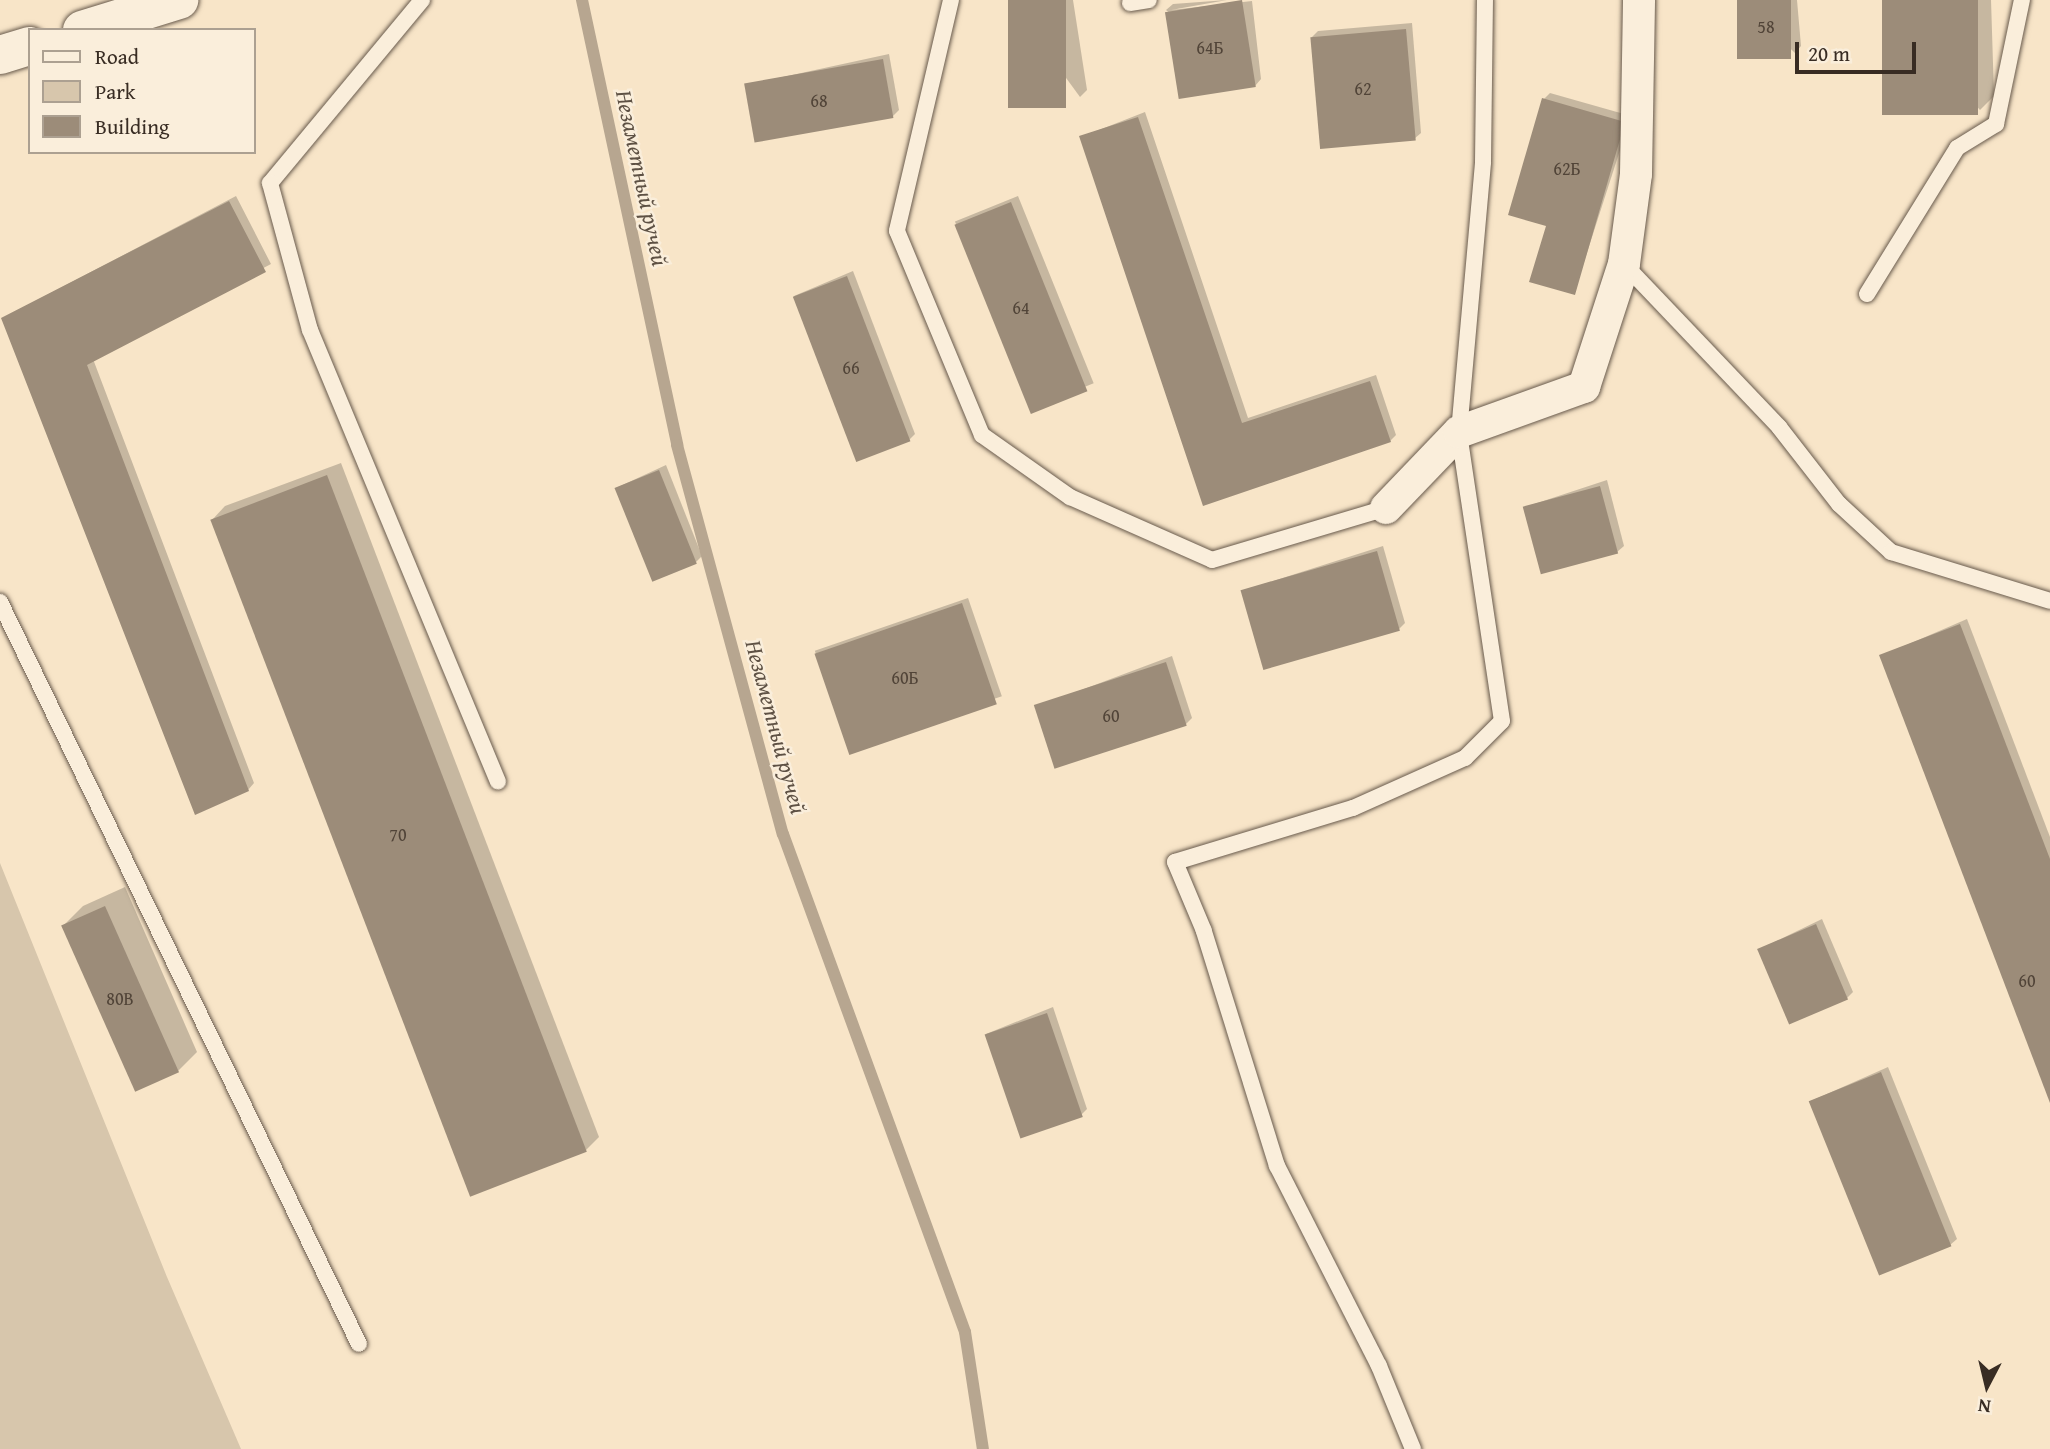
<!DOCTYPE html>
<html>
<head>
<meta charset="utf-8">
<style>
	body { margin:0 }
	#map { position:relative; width:2050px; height:1449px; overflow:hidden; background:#f8e5c8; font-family:"Gentium Book Plus",serif }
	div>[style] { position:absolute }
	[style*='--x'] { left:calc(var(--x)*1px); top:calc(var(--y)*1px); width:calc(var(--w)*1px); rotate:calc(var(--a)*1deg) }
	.green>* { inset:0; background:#d7c6ac }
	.shadow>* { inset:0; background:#0003; transform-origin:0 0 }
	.stream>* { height:12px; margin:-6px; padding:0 6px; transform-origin:6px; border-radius:6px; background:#b7a690 }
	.building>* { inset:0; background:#9c8c79; transform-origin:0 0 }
	.roads { filter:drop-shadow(0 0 2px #685a4c) drop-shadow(0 0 2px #685a4c) }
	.service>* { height:16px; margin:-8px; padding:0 8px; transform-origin:8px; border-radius:8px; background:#faeedb }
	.minor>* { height:32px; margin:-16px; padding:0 16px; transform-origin:16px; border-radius:16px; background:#faeedb }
	.tertiary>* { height:38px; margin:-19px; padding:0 19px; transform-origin:19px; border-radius:19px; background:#faeedb }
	span { translate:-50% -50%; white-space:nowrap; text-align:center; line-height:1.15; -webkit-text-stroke:5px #faeedb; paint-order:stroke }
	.number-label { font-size:18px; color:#514438 }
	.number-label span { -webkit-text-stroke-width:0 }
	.water-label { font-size:23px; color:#5e5144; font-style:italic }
	.legend { position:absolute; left:28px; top:28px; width:228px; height:126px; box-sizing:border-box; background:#faeedb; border:2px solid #aca091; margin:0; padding:9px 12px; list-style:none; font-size:21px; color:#382c23 }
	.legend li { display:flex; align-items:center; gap:14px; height:35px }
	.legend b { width:35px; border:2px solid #aca091 }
	.north { position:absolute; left:1952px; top:1351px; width:70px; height:70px; -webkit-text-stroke:5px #faeedb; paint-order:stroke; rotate:187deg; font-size:19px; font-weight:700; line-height:28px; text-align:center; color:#382c23 }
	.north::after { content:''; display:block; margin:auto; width:24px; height:32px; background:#382c23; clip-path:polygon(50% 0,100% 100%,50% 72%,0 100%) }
	.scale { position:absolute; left:1795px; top:42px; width:121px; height:32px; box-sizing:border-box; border:4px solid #382c23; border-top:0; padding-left:9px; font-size:21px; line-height:24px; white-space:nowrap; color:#382c23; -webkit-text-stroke:5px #faeedb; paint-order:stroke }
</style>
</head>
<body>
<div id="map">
	<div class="green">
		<i style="clip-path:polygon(0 863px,167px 1277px,241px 1449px,0 1449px)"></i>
	</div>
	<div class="shadow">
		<i style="clip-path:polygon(1009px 0,1073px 0,1087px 90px,1080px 97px)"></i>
		<i style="clip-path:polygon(1227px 0,1171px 10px,1252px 1px,1261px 79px,1255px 86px,1166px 10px,1173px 4px)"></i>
		<i style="clip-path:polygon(1739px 0,1797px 0,1801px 46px,1795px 53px)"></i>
		<i style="clip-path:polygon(1884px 0,1991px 0,1994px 96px,1980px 110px)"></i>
		<i style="clip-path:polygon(1412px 23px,1421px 133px,1414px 139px,1312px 37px,1318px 31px)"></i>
		<i style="clip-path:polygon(889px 54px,899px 110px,892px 117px,746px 85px)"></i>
		<i style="clip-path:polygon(1550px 93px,1631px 116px,1574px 293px,1548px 225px,1544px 99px)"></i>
		<i style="clip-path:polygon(1145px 112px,1248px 418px,1376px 375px,1396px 435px,1390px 441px,1204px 503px,1081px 137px)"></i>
		<i style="clip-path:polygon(236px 196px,271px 264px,93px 359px,254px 783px,248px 790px,3px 318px)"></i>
		<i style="left:1018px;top:196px;width:202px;height:68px;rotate:68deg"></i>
		<i style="clip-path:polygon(853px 271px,915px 434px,909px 440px,794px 296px)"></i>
		<i style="clip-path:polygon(341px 463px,599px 1137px,586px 1150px,212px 520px,225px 506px)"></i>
		<i style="clip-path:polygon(666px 465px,702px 556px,696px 562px,616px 488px)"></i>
		<i style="clip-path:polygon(1607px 480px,1624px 546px,1617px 552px,1525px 507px)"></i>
		<i style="clip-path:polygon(1383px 546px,1405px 623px,1399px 629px,1242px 591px)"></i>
		<i style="left:968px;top:598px;width:104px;height:162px;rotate:71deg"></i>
		<i style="clip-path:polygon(1967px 619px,2050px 837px,2050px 1099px,1881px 656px)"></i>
		<i style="clip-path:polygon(1172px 656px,1192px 718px,1186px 724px,1036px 707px)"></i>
		<i style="clip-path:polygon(125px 887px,197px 1052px,177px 1072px,63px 926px,83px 906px)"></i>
		<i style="clip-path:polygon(1822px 919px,1853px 992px,1847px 998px,1760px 949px)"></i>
		<i style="clip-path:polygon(1053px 1007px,1087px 1109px,1081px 1115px,986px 1034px)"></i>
		<i style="clip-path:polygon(1888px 1067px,1957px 1239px,1950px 1245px,1811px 1101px)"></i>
	</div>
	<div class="stream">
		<i style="--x:582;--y:0;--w:455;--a:77.9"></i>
		<i style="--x:677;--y:445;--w:403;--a:74.8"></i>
		<i style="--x:783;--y:834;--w:530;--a:69.92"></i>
		<i style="--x:965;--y:1332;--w:118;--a:81.3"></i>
	</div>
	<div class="building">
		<i style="left:1008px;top:0;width:58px;height:108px"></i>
		<i style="left:1242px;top:0;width:88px;height:78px;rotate:81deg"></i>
		<i style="left:1737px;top:0;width:54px;height:59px"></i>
		<i style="left:1882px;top:0;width:96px;height:115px"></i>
		<i style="left:1406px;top:29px;width:112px;height:96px;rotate:85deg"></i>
		<i style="left:883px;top:59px;width:60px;height:141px;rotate:80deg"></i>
		<i style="clip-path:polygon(1542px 98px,1625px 122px,1575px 295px,1529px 282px,1546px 226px,1508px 215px)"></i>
		<i style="clip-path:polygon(1138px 117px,1242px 423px,1370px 381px,1391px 442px,1203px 506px,1079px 136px)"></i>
		<i style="clip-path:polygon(229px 201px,266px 272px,87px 365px,249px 791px,195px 815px,1px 318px)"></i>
		<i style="left:1011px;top:202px;width:204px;height:61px;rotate:68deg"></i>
		<i style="left:847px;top:276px;width:177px;height:58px;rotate:69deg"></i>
		<i style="left:659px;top:470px;width:101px;height:48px;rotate:68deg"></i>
		<i style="left:327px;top:475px;width:725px;height:125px;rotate:69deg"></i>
		<i style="left:1600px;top:486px;width:70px;height:80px;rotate:75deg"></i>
		<i style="left:1377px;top:551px;width:83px;height:142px;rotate:74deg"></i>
		<i style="left:962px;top:603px;width:107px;height:156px;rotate:71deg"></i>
		<i style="clip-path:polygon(1960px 624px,2050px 859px,2050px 1103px,1879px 655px)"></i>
		<i style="left:1166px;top:662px;width:67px;height:139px;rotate:72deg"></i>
		<i style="left:105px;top:906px;width:182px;height:48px;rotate:66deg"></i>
		<i style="left:1816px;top:924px;width:82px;height:64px;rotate:67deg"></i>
		<i style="left:1047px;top:1013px;width:110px;height:66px;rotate:71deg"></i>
		<i style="left:1881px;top:1072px;width:188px;height:78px;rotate:68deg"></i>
	</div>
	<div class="roads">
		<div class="service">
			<i style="--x:422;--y:0;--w:238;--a:129.7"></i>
			<i style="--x:270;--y:183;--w:152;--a:74.8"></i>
			<i style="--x:310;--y:330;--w:489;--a:67.4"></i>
			<i style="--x:951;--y:0;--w:237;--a:103.2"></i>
			<i style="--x:897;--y:231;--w:221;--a:67.4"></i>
			<i style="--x:982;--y:435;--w:108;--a:35.2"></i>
			<i style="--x:1070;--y:497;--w:155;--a:23.9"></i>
			<i style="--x:1212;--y:560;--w:182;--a:-16.6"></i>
			<i style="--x:1130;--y:3;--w:19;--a:-9"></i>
			<i style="--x:1624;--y:264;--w:225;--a:46.4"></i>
			<i style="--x:1779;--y:427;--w:98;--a:52.1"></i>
			<i style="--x:1839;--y:504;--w:71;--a:42.7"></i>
			<i style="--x:1891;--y:552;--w:166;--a:17.1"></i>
			<i style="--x:1867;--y:294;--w:172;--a:-58.3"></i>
			<i style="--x:1957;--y:148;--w:46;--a:-31.6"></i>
			<i style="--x:1996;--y:124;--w:127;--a:-78.2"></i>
			<i style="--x:0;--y:602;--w:824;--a:64.18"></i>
			<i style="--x:1413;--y:1449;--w:90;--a:-112.3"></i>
			<i style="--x:1379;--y:1366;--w:225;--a:-117"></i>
			<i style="--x:1277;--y:1166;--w:246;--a:-107.3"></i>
			<i style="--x:1204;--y:931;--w:75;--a:-112.8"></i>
			<i style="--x:1175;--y:862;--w:186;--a:-16.9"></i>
			<i style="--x:1353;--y:808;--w:123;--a:-24.1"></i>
			<i style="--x:1465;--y:758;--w:52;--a:-45"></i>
			<i style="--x:1502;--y:721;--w:292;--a:-98.5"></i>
			<i style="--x:1459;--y:432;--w:271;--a:-84.9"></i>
			<i style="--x:1483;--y:162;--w:162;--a:-89.3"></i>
		</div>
		<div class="minor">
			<i style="--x:1386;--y:508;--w:105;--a:-46.2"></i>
			<i style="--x:1459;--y:432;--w:133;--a:-19.8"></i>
			<i style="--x:1584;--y:387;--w:129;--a:-72"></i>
			<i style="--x:1624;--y:264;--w:91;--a:-82.4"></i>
			<i style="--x:1636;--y:174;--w:174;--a:-89"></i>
		</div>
		<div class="tertiary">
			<i style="--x:82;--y:30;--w:102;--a:-17.2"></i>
			<i style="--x:0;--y:55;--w:31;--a:-17"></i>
		</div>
	</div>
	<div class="number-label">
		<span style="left:1766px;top:27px">58</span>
		<span style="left:1210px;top:48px">64Б</span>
		<span style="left:1363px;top:89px">62</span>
		<span style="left:819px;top:101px">68</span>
		<span style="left:1567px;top:169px">62Б</span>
		<span style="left:1021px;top:308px">64</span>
		<span style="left:851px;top:368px">66</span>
		<span style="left:905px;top:678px">60Б</span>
		<span style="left:1111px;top:716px">60</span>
		<span style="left:398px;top:835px">70</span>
		<span style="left:2027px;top:981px">60</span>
		<span style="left:120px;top:999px">80В</span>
	</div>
	<div class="water-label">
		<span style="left:642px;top:178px;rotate:78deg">Незаметный ручей</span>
		<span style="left:776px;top:727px;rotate:75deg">Незаметный ручей</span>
	</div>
	<ul class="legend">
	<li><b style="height:9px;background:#faeedb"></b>Road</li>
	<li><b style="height:19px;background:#d7c6ac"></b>Park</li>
	<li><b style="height:19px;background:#9c8c79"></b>Building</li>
	</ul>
	<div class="north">N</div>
	<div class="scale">20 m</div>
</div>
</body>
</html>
